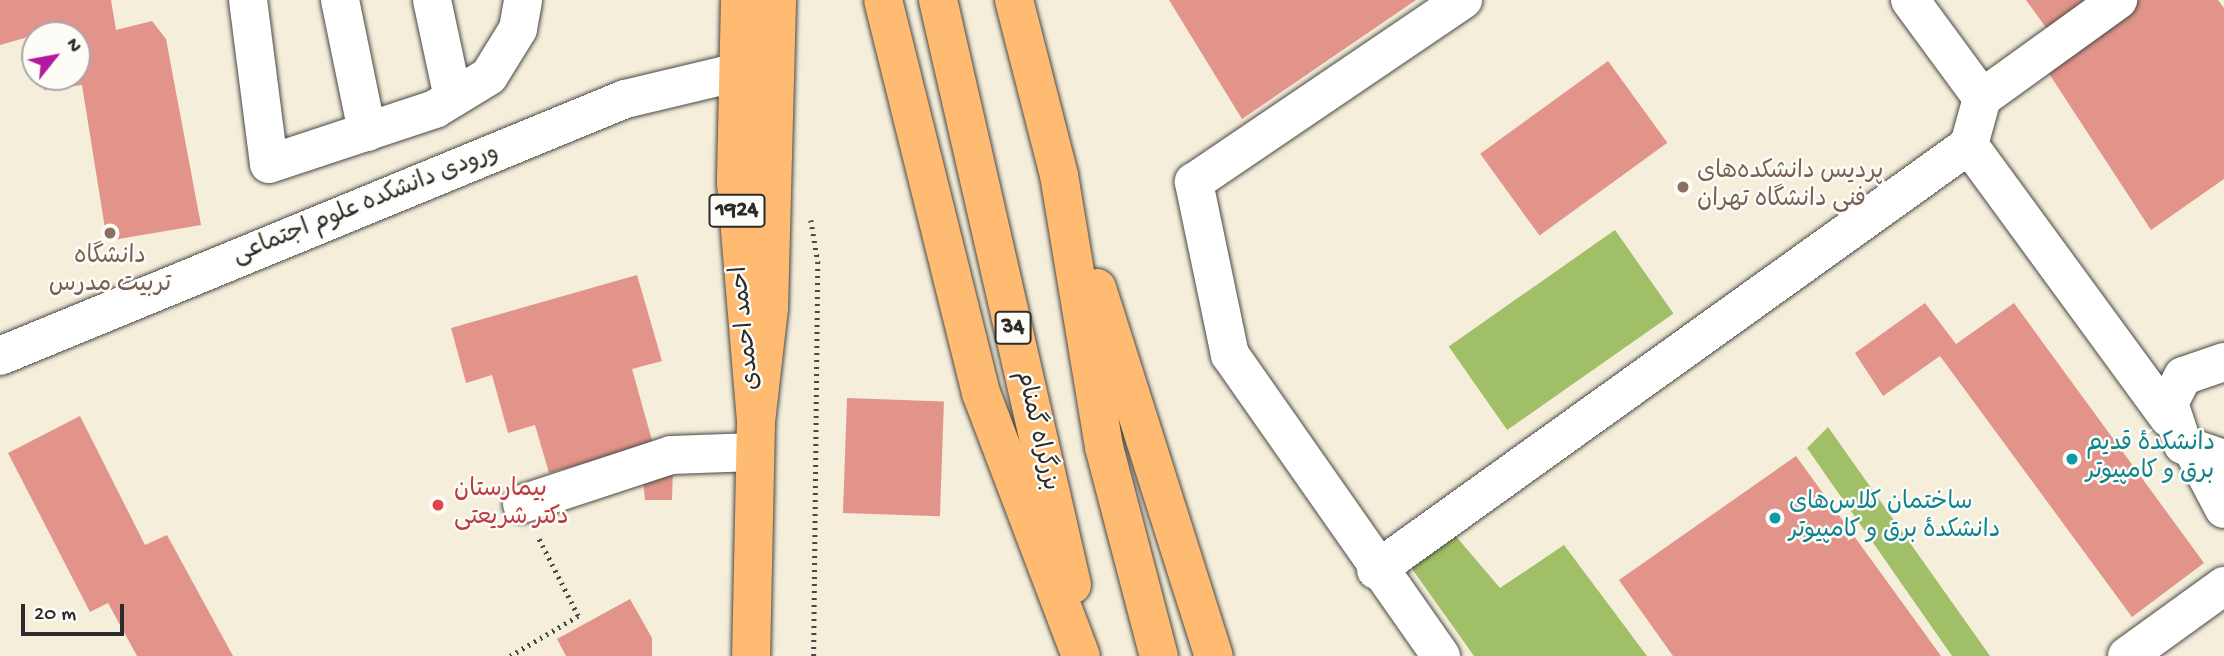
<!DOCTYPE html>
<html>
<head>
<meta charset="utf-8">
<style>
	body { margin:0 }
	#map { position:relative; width:2224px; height:656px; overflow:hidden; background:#f4eeda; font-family:"Gochi Hand","Playpen Sans Arabic",sans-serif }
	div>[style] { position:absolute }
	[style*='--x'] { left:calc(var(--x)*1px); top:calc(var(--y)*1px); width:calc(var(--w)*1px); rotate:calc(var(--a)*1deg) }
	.green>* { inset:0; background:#a1bf67; transform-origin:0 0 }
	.building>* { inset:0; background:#e2948b; transform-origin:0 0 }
	.path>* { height:4.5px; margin-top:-2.25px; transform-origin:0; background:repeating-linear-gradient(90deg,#494845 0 2px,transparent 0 7px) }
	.roads { filter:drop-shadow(0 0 2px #494845) drop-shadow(0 0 2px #494845) }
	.minor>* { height:38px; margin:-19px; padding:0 19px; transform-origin:19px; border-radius:19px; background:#fff }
	.major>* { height:38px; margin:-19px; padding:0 19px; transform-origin:19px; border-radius:19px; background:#febb71 }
	.highway>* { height:38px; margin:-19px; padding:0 19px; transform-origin:19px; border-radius:19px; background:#febb71 }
	.dots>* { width:19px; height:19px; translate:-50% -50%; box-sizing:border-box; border:4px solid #fdfcf7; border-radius:50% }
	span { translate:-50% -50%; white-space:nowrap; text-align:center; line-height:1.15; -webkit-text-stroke:5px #fdfcf7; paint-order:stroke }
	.shield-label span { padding:2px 5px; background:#fdfcf7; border:2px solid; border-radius:5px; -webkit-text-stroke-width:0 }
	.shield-label { font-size:23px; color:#2b2b2b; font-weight:700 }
	.education-label { font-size:24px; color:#785e54 }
	.left { translate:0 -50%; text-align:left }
	.street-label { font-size:24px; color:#2b2b2b }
	.culture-label { font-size:24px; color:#0d838f }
	.health-label { font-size:24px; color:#be3a42 }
	.north { position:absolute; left:21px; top:21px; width:70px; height:70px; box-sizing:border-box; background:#fdfcf7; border:2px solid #a9a8a5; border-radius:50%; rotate:59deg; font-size:19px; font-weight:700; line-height:28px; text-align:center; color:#2b2b2b }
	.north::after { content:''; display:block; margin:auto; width:24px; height:32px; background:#b5179e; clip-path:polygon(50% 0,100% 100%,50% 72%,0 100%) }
	.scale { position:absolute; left:21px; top:604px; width:103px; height:32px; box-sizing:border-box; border:4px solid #2b2b2b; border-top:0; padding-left:9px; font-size:21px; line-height:24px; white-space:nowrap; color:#2b2b2b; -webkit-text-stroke:5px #fdfcf7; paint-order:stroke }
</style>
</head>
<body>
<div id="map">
	<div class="green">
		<i style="left:1615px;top:230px;width:102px;height:203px;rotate:55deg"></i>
		<i style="clip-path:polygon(1828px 427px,1990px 656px,1952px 656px,1807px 448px)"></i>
		<i style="clip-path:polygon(1454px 534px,1500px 588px,1564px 545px,1647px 656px,1474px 656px,1410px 566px)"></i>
	</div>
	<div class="building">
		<i style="clip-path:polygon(0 0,111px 0,116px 30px,152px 21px,166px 39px,201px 225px,107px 241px,82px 85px,44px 90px,43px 77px,77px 77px,77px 35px,35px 35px,0 45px)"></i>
		<i style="clip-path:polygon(1169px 0,1416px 0,1242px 119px)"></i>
		<i style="clip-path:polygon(2026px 0,2088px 0,2047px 29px)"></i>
		<i style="clip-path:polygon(2139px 0,2218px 0,2224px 8px,2224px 179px,2151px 230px,2044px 66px)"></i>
		<i style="left:1608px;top:61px;width:101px;height:158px;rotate:54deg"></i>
		<i style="clip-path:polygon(637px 275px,662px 361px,632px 369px,653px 444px,549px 473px,535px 425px,508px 433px,492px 375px,466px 383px,451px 328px)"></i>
		<i style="clip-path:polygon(1925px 303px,1956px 344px,2014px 303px,2204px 563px,2132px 617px,1940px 356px,1883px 396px,1855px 353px)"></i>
		<i style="left:847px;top:398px;width:97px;height:115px;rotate:2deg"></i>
		<i style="clip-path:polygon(80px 416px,145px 545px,167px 535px,233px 656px,137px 656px,108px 603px,90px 612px,8px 453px)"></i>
		<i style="clip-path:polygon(1796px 456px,1941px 656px,1673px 656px,1619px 580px)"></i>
		<i style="clip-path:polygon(673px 469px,672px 500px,645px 500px,642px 470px)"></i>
		<i style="clip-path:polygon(630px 599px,652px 638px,652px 656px,566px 656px,557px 639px)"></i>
	</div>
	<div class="path">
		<i style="--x:811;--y:220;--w:43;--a:80.5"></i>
		<i style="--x:818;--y:262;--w:394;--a:90.6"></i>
		<i style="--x:510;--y:656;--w:79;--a:-30.5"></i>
		<i style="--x:578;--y:616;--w:89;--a:-116.9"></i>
	</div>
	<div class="roads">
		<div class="minor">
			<i style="--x:248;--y:0;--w:165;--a:82.7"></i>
			<i style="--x:269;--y:164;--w:175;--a:-18.3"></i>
			<i style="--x:435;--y:109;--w:63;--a:-31.4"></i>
			<i style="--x:489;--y:76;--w:55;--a:-58.3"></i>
			<i style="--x:518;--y:29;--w:29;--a:-80"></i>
			<i style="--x:340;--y:0;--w:135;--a:78.4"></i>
			<i style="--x:432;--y:0;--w:100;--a:77.9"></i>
			<i style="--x:1910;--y:0;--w:122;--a:53.7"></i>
			<i style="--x:1982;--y:98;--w:49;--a:105.5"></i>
			<i style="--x:1969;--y:145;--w:338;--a:53.8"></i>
			<i style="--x:1982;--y:98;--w:168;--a:-35.8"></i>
			<i style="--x:0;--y:356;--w:676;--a:-22.35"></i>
			<i style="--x:625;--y:99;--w:116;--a:-13.4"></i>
			<i style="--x:2224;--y:362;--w:43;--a:161.1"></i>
			<i style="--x:2183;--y:376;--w:30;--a:117"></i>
			<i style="--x:2169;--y:403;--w:44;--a:71.6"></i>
			<i style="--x:2183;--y:445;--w:43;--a:18.9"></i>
			<i style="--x:2195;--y:454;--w:62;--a:62.2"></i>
			<i style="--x:522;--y:504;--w:157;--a:-18.2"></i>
			<i style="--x:671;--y:455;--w:84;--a:-2"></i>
			<i style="--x:1376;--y:570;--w:730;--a:-35.63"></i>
			<i style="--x:1441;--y:656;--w:368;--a:-125"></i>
			<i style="--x:1230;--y:355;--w:177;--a:-101.8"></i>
			<i style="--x:1194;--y:182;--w:325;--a:-34.1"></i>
			<i style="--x:2127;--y:656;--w:120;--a:-35.8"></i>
		</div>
		<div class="major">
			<i style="--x:740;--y:0;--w:183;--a:91.3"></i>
			<i style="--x:736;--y:183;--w:240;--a:85.2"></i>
			<i style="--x:756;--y:422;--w:234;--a:91.2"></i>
		</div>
		<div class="highway">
			<i style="--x:883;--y:0;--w:405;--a:76"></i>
			<i style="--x:981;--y:393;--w:281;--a:69.2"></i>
			<i style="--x:938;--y:0;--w:600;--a:77.1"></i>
			<i style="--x:1014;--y:0;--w:181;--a:75.6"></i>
			<i style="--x:1059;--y:175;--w:276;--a:80.6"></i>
			<i style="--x:1104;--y:447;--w:216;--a:75.3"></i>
			<i style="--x:1097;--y:288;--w:386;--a:72.4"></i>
			<i style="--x:756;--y:422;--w:115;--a:-83.5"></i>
			<i style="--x:769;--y:308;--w:308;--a:-88.5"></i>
		</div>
	</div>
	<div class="dots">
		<i style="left:1683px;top:187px;background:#8d6e63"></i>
		<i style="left:110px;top:233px;background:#8d6e63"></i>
		<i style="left:2072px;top:459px;background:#0f9aa8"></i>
		<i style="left:438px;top:505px;background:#e0444e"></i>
		<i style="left:1775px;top:518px;background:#0f9aa8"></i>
	</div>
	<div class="shield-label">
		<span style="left:737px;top:211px">1924</span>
		<span style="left:1013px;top:328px">34</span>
	</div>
	<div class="education-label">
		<span class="left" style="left:1697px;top:187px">پردیس دانشکده‌های<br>فنی دانشگاه تهران</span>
		<span style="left:110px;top:272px">دانشگاه<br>تربیت مدرس</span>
	</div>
	<div class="street-label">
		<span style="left:366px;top:205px;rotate:-22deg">ورودی دانشکده علوم اجتماعی</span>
		<span style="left:747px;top:328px;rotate:-96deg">احمد احمدی</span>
		<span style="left:1036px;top:431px;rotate:77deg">بزرگراه گمنام</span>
	</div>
	<div class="culture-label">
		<span class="left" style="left:2086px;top:459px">دانشکدهٔ قدیم<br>برق و کامپیوتر</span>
		<span class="left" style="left:1789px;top:518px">ساختمان کلاس‌های<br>دانشکدهٔ برق و کامپیوتر</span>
	</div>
	<div class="health-label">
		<span class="left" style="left:454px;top:505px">بیمارستان<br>دکتر شریعتی</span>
	</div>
	<div class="north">N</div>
	<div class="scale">20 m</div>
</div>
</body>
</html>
